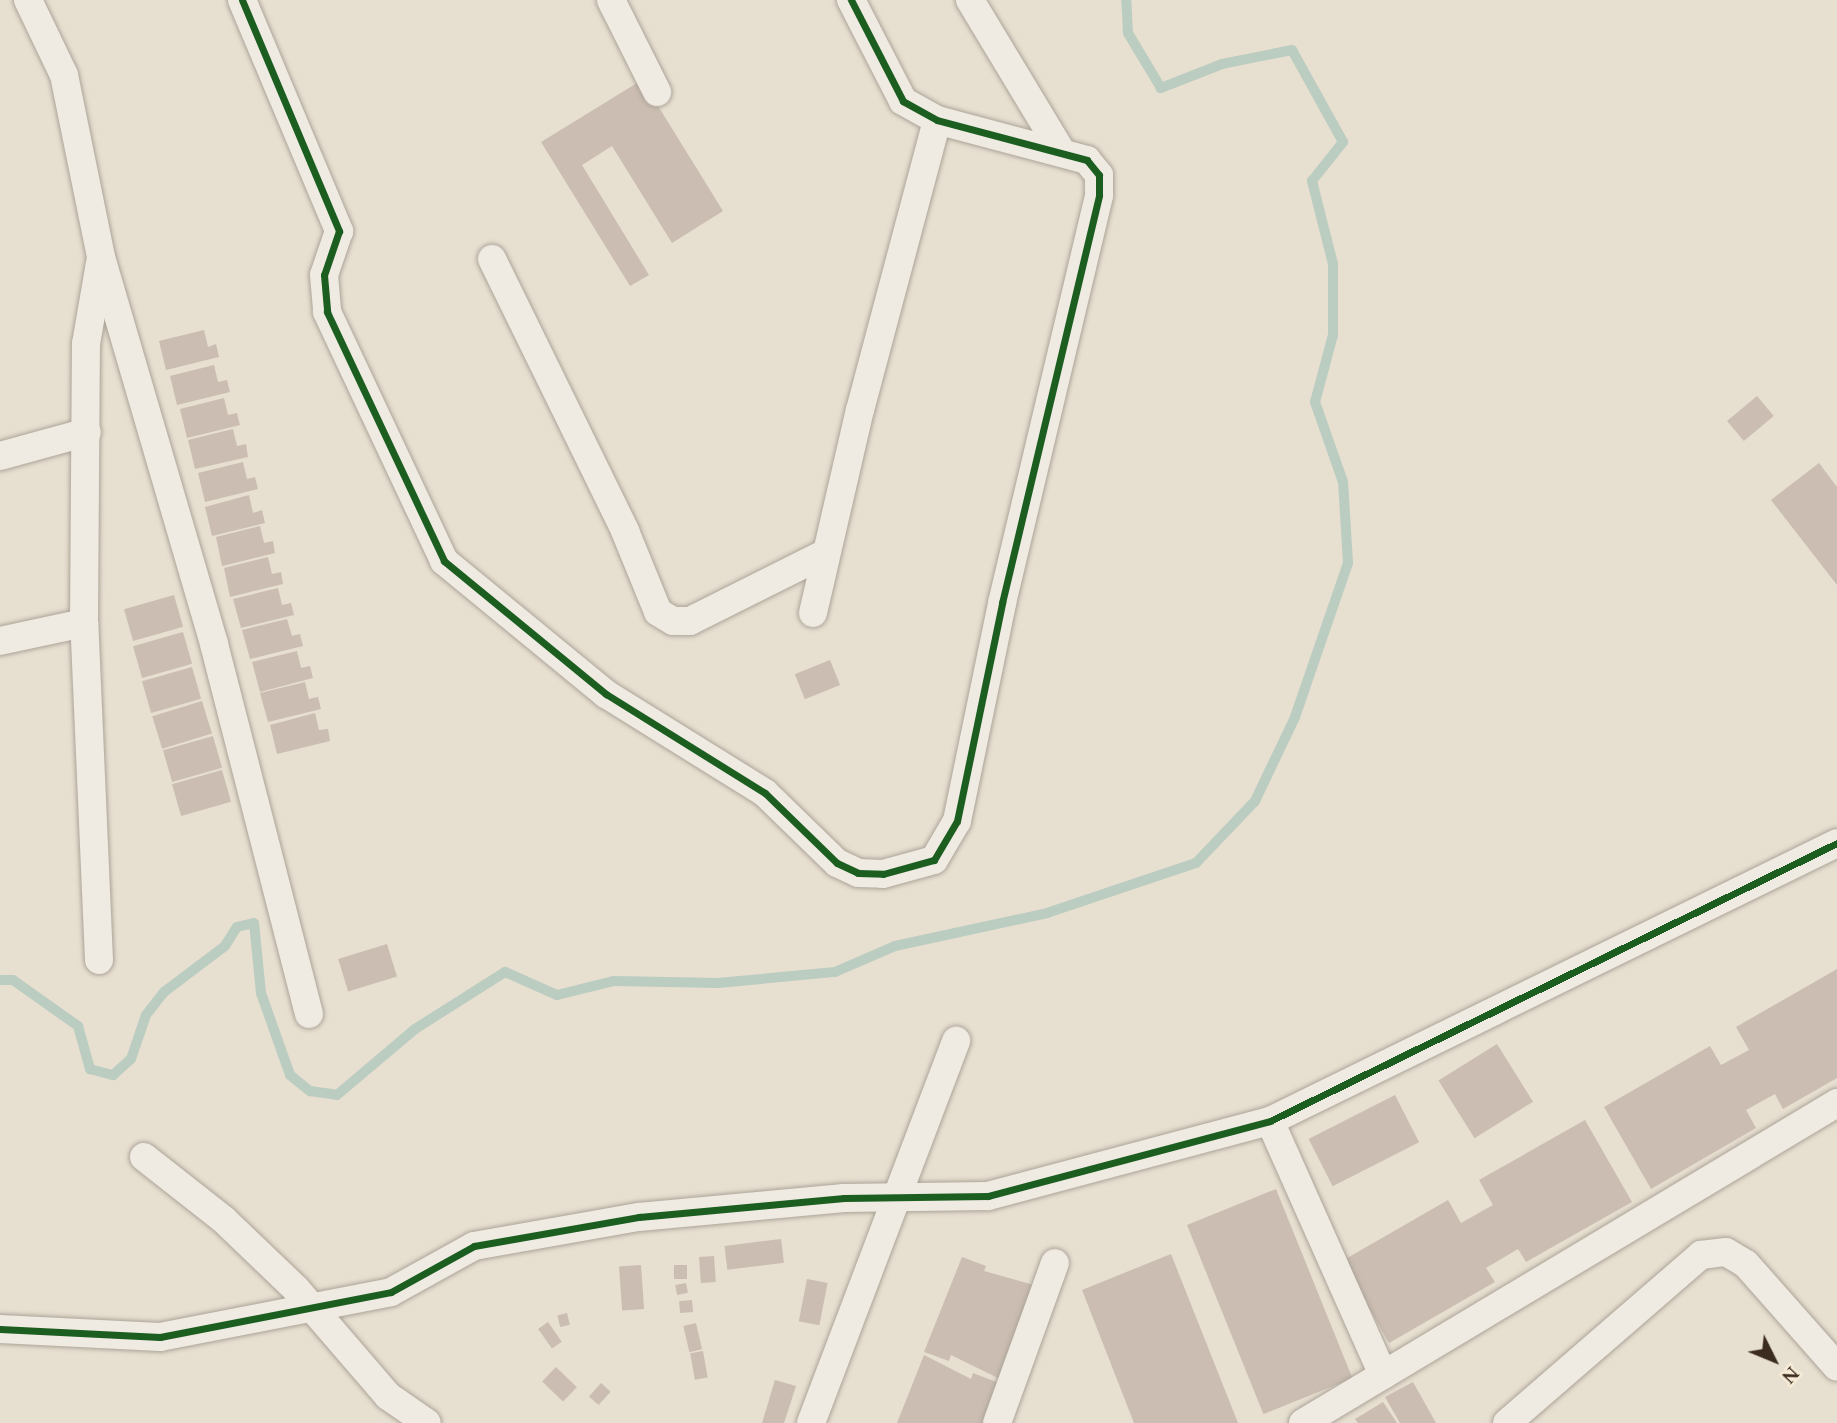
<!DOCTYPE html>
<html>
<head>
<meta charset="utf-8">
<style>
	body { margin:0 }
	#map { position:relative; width:1837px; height:1423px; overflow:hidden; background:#e7dfd0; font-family:Spectral,serif }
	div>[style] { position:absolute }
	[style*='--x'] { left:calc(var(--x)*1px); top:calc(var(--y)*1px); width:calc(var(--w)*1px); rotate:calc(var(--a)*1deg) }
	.stream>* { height:10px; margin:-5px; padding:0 5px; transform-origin:5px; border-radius:5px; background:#bbccc1 }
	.building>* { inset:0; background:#cbbdb1; transform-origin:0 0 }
	.roads { filter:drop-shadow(0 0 2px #aca498) drop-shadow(0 0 2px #aca498) }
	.street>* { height:28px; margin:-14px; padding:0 14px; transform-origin:14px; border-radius:14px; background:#efeae2 }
	.cycleway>* { height:7px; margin:-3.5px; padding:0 3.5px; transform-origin:3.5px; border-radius:3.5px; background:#1b5e20 }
	span { translate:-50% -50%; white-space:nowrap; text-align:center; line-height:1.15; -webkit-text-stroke:5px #f7ecd7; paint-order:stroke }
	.north { position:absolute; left:1739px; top:1325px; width:70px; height:70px; -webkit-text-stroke:5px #f7ecd7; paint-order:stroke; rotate:133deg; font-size:19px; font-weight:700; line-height:28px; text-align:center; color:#3c2c20 }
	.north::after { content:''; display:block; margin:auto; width:24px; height:32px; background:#3c2c20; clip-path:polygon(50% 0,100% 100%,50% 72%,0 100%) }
</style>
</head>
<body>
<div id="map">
	<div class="stream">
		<i style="--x:0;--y:980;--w:13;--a:0"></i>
		<i style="--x:13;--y:980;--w:80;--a:35.3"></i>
		<i style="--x:78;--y:1026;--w:45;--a:74.4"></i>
		<i style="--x:90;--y:1069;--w:24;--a:15"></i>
		<i style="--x:113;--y:1075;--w:24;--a:-42"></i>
		<i style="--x:131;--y:1059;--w:46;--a:-71.2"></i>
		<i style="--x:146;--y:1015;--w:29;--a:-52"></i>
		<i style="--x:164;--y:992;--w:76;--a:-37"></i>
		<i style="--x:225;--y:946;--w:22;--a:-58"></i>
		<i style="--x:237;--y:927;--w:17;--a:-13"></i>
		<i style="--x:254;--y:923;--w:70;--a:84.3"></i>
		<i style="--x:261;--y:993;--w:87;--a:70.5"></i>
		<i style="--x:290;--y:1075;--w:26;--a:39"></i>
		<i style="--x:310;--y:1091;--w:27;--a:8"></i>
		<i style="--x:337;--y:1095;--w:102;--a:-40.2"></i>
		<i style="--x:415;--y:1029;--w:107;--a:-32.3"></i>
		<i style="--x:505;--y:972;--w:57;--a:23.9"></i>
		<i style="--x:557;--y:995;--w:59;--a:-13.8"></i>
		<i style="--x:614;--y:981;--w:104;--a:1.1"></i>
		<i style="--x:718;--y:983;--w:118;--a:-5.4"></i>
		<i style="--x:835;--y:972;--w:65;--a:-23.4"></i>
		<i style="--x:895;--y:946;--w:156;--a:-12.2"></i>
		<i style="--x:1047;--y:913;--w:157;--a:-18.6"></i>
		<i style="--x:1196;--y:863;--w:86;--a:-46.4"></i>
		<i style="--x:1255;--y:801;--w:93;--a:-64.5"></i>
		<i style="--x:1295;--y:717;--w:163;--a:-71"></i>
		<i style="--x:1348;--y:563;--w:81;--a:-93.5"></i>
		<i style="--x:1343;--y:482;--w:85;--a:-109.3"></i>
		<i style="--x:1315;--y:402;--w:69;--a:-75"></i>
		<i style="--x:1333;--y:335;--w:71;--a:-90"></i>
		<i style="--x:1333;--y:264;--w:86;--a:-104.2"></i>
		<i style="--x:1312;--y:181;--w:50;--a:-51.5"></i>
		<i style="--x:1343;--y:142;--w:105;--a:-119"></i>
		<i style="--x:1292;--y:50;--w:71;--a:168.7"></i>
		<i style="--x:1222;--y:64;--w:66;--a:158.5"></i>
		<i style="--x:1161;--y:88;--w:64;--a:-121"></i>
		<i style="--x:1128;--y:33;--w:33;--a:-93"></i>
	</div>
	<div class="building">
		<i style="clip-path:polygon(642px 80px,723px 211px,672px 243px,612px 146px,582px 165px,649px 275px,630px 286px,541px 142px)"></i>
		<i style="clip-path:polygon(204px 330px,208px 347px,216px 344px,219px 357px,166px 370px,159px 341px)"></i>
		<i style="clip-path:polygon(214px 365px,218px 382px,227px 380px,230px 392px,177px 405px,170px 376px)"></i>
		<i style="left:1757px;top:396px;width:26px;height:39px;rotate:50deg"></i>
		<i style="clip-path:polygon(224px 398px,228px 415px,237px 413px,240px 425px,187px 438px,180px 409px)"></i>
		<i style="clip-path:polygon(233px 429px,237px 446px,246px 444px,248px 457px,195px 469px,188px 440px)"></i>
		<i style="clip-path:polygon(243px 462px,247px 479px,255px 477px,258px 489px,205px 502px,198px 473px)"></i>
		<i style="clip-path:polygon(1819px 463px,1837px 487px,1837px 585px,1771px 500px)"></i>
		<i style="clip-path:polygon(249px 495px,253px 513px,262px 510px,265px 523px,212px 536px,205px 507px)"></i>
		<i style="clip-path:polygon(260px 526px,264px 543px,273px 541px,275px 553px,222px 566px,216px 537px)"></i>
		<i style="clip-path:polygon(268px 557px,272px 574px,281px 572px,283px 584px,230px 597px,224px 568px)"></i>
		<i style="clip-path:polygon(278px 588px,282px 605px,291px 603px,294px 615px,241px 628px,233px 599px)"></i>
		<i style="left:174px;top:595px;width:33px;height:52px;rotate:74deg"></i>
		<i style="clip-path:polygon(287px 619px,292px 636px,300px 634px,303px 646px,250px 659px,242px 630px)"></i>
		<i style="left:183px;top:632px;width:33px;height:52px;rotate:74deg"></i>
		<i style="clip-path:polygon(297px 651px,301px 668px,310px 666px,313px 678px,260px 692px,252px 662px)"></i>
		<i style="left:830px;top:660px;width:27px;height:38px;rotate:68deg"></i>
		<i style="left:192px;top:667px;width:33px;height:52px;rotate:74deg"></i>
		<i style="clip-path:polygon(305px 682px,309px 699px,318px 697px,321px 709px,268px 722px,260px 693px)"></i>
		<i style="left:202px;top:701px;width:34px;height:52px;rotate:73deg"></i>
		<i style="clip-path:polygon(315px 713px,319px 730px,328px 729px,330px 741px,277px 754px,270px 725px)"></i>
		<i style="left:213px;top:736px;width:33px;height:52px;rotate:74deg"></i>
		<i style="left:222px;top:770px;width:33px;height:52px;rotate:74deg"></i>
		<i style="left:387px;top:944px;width:34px;height:51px;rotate:73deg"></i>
		<i style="clip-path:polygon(1837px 969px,1837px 1078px,1783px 1109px,1775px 1094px,1746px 1110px,1756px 1128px,1651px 1189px,1604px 1107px,1710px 1046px,1721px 1065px,1749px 1050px,1736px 1027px)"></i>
		<i style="left:1497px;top:1044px;width:68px;height:69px;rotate:58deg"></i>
		<i style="left:1395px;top:1095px;width:53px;height:97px;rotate:63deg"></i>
		<i style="clip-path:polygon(1585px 1120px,1632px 1202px,1526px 1262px,1518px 1249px,1486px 1268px,1495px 1282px,1389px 1343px,1342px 1261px,1448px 1200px,1461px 1223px,1493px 1205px,1479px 1180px)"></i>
		<i style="left:1276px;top:1189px;width:204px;height:96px;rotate:68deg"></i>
		<i style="left:781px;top:1239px;width:24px;height:57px;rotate:83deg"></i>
		<i style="clip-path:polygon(1171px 1254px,1238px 1423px,1134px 1423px,1082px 1290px)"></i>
		<i style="left:714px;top:1256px;width:26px;height:15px;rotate:86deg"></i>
		<i style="clip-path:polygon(962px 1257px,986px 1266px,984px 1271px,1041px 1287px,1004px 1381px,951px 1355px,949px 1361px,924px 1352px)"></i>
		<i style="left:641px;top:1265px;width:44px;height:22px;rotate:86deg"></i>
		<i style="left:674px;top:1265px;width:13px;height:14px"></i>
		<i style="left:807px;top:1279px;width:21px;height:43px;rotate:11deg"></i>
		<i style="left:686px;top:1283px;width:10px;height:11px;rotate:79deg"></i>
		<i style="left:692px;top:1300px;width:12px;height:13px;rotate:85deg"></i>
		<i style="left:567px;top:1313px;width:12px;height:10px;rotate:76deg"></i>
		<i style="left:548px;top:1322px;width:24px;height:12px;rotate:55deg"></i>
		<i style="left:696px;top:1323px;width:27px;height:13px;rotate:77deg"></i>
		<i style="left:703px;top:1351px;width:27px;height:13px;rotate:80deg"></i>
		<i style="clip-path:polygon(924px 1355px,971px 1379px,973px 1373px,1004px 1385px,989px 1423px,897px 1423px)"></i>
		<i style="left:556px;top:1367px;width:29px;height:20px;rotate:44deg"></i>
		<i style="clip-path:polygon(775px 1380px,796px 1386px,784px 1423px,762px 1423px)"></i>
		<i style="clip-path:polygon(1413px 1382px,1436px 1423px,1400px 1423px,1385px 1397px)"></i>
		<i style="left:601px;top:1383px;width:13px;height:18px;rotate:42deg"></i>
		<i style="clip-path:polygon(1383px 1402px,1397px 1423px,1358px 1423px,1355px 1419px)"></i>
	</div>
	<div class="roads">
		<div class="street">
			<i style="--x:28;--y:0;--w:83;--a:64.4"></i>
			<i style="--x:64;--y:75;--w:186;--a:78.5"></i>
			<i style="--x:101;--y:257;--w:403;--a:73.7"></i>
			<i style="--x:214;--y:644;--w:382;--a:75.6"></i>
			<i style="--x:242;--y:0;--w:251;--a:67.2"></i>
			<i style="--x:339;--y:231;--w:46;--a:108.8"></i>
			<i style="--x:324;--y:275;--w:37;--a:85"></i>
			<i style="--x:327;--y:312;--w:275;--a:64.8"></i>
			<i style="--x:444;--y:561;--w:210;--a:39.4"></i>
			<i style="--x:606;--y:694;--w:187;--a:31.9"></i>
			<i style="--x:765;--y:793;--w:100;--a:44.2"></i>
			<i style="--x:837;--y:863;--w:23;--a:25"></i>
			<i style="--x:858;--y:873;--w:25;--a:2"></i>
			<i style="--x:883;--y:874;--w:53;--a:-15.4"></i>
			<i style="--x:934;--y:860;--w:45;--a:-59.5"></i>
			<i style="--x:957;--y:821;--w:223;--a:-78.3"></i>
			<i style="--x:1002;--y:603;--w:419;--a:-76.6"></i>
			<i style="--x:1099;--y:195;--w:20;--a:-90"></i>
			<i style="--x:1099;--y:175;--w:19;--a:-129"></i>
			<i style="--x:1087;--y:160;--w:155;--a:-165.1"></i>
			<i style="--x:937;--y:120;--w:39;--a:-151"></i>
			<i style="--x:903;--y:101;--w:114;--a:-117.2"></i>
			<i style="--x:611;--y:0;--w:103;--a:63.4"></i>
			<i style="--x:970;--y:0;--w:176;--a:58.9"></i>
			<i style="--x:492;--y:259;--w:303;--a:63.9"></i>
			<i style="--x:625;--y:531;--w:87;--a:67.8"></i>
			<i style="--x:658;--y:612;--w:17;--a:31"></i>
			<i style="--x:673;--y:621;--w:17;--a:0"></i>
			<i style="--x:690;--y:621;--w:152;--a:-26.6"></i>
			<i style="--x:0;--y:456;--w:90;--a:-15.4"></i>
			<i style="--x:813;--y:613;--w:208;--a:-77"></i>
			<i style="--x:860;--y:410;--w:300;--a:-75.1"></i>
			<i style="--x:0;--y:641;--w:86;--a:-12.1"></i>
			<i style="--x:99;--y:960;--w:337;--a:-92.5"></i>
			<i style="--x:84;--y:623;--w:279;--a:-89.6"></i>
			<i style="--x:86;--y:344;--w:82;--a:-80.2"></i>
			<i style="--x:1270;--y:1121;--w:278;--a:66"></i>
			<i style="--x:144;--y:1157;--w:102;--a:38.2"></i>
			<i style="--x:224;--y:1220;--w:100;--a:43.8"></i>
			<i style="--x:296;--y:1289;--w:141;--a:49.3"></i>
			<i style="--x:388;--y:1396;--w:47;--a:34.7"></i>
			<i style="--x:0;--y:1329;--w:160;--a:2.9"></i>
			<i style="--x:160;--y:1337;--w:235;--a:-11"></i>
			<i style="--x:391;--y:1292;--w:95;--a:-29"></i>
			<i style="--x:474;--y:1246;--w:168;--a:-10"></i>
			<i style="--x:639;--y:1217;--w:206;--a:-5.3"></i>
			<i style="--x:844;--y:1198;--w:144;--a:-0.8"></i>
			<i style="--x:988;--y:1196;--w:292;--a:-14.9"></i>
			<i style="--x:1270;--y:1121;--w:631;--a:-26.12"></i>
			<i style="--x:811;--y:1423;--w:409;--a:-69.2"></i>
			<i style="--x:997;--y:1423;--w:170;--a:-70.1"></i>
			<i style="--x:1303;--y:1423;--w:623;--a:-30.93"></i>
			<i style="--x:1507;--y:1423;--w:257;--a:-40.9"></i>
			<i style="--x:1701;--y:1255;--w:25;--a:-7"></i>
			<i style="--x:1726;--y:1252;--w:23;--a:31"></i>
			<i style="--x:1746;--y:1264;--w:137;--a:48.5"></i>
		</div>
	</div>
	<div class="cycleway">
		<i style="--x:242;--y:0;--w:251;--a:67.2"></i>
		<i style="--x:339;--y:231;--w:46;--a:108.8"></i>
		<i style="--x:324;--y:275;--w:37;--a:85"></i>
		<i style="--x:327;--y:312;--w:275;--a:64.8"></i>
		<i style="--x:444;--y:561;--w:210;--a:39.4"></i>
		<i style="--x:606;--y:694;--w:187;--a:31.9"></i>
		<i style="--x:765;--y:793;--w:100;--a:44.2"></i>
		<i style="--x:837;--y:863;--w:23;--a:25"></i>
		<i style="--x:858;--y:873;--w:25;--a:2"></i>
		<i style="--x:883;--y:874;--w:53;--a:-15.4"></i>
		<i style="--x:934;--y:860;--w:45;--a:-59.5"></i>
		<i style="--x:957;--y:821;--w:223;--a:-78.3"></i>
		<i style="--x:1002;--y:603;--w:419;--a:-76.6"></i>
		<i style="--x:1099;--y:195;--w:20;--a:-90"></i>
		<i style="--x:1099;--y:175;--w:19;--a:-129"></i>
		<i style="--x:1087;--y:160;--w:155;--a:-165.1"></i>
		<i style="--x:937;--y:120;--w:39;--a:-151"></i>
		<i style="--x:903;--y:101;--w:114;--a:-117.2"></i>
		<i style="--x:0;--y:1329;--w:160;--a:2.9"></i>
		<i style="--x:160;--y:1337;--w:235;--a:-11"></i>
		<i style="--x:391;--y:1292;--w:95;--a:-29"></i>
		<i style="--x:474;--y:1246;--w:168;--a:-10"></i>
		<i style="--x:639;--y:1217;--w:206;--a:-5.3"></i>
		<i style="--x:844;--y:1198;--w:144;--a:-0.8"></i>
		<i style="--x:988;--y:1196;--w:292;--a:-14.9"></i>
		<i style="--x:1270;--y:1121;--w:631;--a:-26.12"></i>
	</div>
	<div class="north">N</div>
</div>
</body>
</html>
